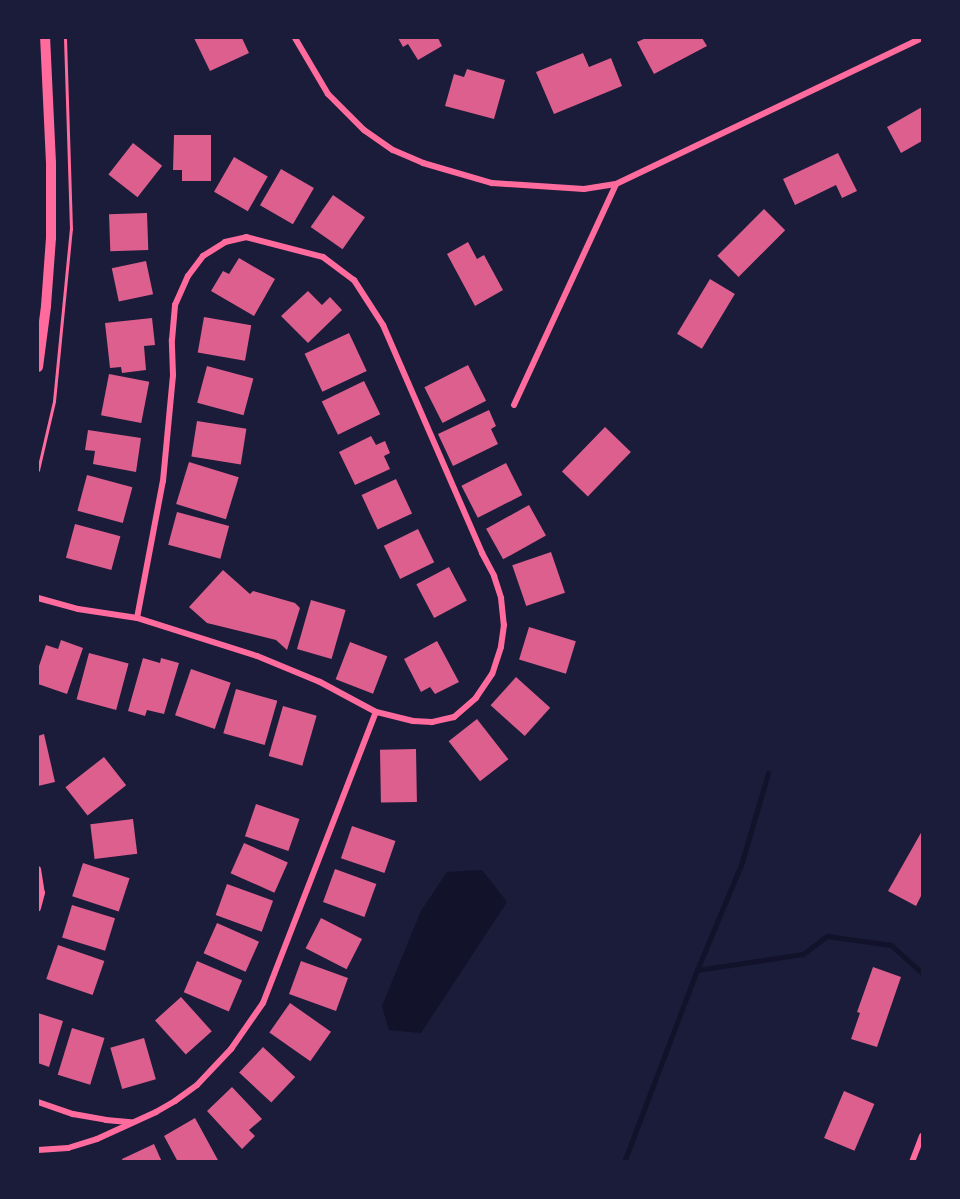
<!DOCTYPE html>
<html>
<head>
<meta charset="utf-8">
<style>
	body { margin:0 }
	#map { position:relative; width:960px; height:1199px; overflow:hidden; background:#1b1b3a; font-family:Rubik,sans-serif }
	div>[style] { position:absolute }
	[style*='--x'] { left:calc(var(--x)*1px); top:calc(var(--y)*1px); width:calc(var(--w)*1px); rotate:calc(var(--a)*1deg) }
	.water>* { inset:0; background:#12122b }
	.stream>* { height:5px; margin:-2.5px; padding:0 2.5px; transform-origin:2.5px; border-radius:2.5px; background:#12122b }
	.building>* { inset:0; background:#dd5f8e; transform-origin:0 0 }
	.path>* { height:3px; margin:-1.5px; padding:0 1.5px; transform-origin:1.5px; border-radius:1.5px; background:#ff6b9d }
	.minor>* { height:6px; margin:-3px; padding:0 3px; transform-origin:3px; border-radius:3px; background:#ff6b9d }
	.tertiary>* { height:10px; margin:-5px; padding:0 5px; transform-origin:5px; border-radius:5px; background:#ff6b9d }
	span { translate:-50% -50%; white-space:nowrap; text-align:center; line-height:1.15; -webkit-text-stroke:4.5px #1b1b3a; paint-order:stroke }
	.frame { position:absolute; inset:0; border:39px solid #1b1b3a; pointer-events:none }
</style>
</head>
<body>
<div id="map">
	<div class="water">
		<i style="clip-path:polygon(482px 870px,507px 902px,421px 1033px,389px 1030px,382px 1006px,421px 911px,447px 872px)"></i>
	</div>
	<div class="stream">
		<i style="--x:697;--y:970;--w:107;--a:-8.6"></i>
		<i style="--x:803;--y:954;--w:30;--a:-37"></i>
		<i style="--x:827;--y:936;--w:65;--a:8"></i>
		<i style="--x:891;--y:945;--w:42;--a:42.1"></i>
		<i style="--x:624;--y:1162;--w:205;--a:-69.2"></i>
		<i style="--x:697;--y:970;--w:114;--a:-67.3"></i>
		<i style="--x:741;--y:865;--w:96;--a:-73.6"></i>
	</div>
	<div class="building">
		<i style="clip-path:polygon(194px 38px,242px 38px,249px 53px,210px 71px)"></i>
		<i style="clip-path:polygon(398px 38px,438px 38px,442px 46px,418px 60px,408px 44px,403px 47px)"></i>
		<i style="clip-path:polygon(646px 38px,702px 38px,707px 46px,654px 74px,637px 42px)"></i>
		<i style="clip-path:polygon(583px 53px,589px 67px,611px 58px,622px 86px,554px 114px,536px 72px)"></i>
		<i style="clip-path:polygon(467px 69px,505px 80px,494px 119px,445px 106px,454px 74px,464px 77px)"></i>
		<i style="clip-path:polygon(922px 107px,922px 141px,901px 153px,887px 127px)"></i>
		<i style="clip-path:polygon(174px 135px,211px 135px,211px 181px,182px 181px,182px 170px,173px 170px)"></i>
		<i style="left:133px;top:143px;width:37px;height:40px;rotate:38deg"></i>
		<i style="clip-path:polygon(838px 153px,857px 191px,842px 198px,836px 185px,795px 205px,783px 179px)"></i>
		<i style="left:234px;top:157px;width:39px;height:40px;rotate:30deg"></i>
		<i style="left:281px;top:169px;width:38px;height:42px;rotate:30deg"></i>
		<i style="left:333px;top:195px;width:39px;height:39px;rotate:35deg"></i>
		<i style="left:764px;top:209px;width:30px;height:66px;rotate:45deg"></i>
		<i style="left:147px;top:213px;width:37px;height:38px;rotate:88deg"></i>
		<i style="clip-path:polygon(468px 242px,477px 259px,484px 255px,503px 290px,475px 306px,447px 254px)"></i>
		<i style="clip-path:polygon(239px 258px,275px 279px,254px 316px,211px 291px,223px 271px,229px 274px)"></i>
		<i style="left:146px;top:261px;width:34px;height:35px;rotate:78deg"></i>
		<i style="left:710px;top:279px;width:29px;height:64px;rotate:31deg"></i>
		<i style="clip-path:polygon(308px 291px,322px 305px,330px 297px,342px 310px,308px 343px,281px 316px)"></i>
		<i style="left:204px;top:317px;width:48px;height:36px;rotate:10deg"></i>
		<i style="clip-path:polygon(152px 318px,155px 345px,144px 346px,146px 370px,122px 373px,121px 367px,110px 368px,105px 323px)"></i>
		<i style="left:349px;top:333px;width:42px;height:49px;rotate:65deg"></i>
		<i style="left:468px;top:365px;width:40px;height:49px;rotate:63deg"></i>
		<i style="left:207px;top:366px;width:48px;height:38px;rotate:15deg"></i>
		<i style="left:109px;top:374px;width:41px;height:42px;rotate:11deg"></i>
		<i style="left:364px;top:381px;width:37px;height:47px;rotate:64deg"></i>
		<i style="clip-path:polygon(489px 410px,496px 426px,491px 429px,498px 444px,453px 466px,438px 434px)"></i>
		<i style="left:197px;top:421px;width:50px;height:36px;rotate:9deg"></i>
		<i style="left:605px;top:427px;width:36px;height:62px;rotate:44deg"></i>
		<i style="clip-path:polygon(88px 430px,141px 438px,136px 472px,93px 464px,95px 451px,85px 450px)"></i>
		<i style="clip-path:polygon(371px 436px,376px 445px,385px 441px,390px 453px,384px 456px,390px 469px,355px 485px,339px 452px)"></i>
		<i style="left:189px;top:462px;width:52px;height:44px;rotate:17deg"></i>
		<i style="left:506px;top:463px;width:36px;height:50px;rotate:63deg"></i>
		<i style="left:87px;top:475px;width:47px;height:37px;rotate:15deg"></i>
		<i style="left:396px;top:479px;width:38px;height:38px;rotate:65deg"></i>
		<i style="left:529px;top:505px;width:35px;height:49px;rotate:61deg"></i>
		<i style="left:177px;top:512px;width:54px;height:34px;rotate:15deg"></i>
		<i style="left:75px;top:524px;width:47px;height:35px;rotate:15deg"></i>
		<i style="left:418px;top:529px;width:37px;height:38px;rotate:64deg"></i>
		<i style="left:551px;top:552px;width:43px;height:41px;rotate:71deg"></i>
		<i style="left:449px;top:567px;width:38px;height:37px;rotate:62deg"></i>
		<i style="clip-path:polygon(223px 570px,250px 594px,253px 591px,295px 603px,300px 608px,287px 650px,276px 640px,207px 623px,189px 607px)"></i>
		<i style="left:311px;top:600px;width:36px;height:51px;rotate:16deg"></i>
		<i style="left:529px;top:627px;width:49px;height:34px;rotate:17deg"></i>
		<i style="clip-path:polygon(61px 640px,83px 648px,67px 694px,38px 684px,38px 669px,46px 645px,58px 649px)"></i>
		<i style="clip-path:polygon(437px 641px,459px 682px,435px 694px,430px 687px,421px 692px,404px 659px)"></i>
		<i style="left:350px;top:642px;width:40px;height:40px;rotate:21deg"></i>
		<i style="left:89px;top:653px;width:41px;height:48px;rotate:15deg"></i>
		<i style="clip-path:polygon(143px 658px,160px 663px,161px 658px,179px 663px,164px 714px,147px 710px,145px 716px,128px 711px)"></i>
		<i style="left:191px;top:669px;width:42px;height:49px;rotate:19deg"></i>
		<i style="left:516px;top:677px;width:46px;height:38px;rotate:42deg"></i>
		<i style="left:236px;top:689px;width:43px;height:46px;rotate:16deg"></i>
		<i style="left:283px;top:706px;width:35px;height:52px;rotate:16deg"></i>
		<i style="left:477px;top:719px;width:51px;height:36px;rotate:52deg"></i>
		<i style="clip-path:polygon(44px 734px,55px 782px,38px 786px,38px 736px)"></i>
		<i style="left:416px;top:749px;width:53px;height:36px;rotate:89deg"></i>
		<i style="left:104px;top:757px;width:36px;height:49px;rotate:52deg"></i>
		<i style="left:256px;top:804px;width:46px;height:34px;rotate:19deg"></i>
		<i style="left:133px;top:819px;width:35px;height:43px;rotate:83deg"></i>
		<i style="left:352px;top:826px;width:46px;height:34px;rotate:19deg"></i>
		<i style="clip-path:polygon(922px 831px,922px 894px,916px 906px,888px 891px)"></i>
		<i style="left:244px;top:843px;width:48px;height:33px;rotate:24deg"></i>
		<i style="left:83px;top:863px;width:49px;height:35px;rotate:18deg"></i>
		<i style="left:335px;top:869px;width:44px;height:35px;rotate:20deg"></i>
		<i style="left:227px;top:884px;width:49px;height:33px;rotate:20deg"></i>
		<i style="left:72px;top:905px;width:45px;height:34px;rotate:17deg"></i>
		<i style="left:321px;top:918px;width:46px;height:34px;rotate:27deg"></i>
		<i style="left:217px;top:923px;width:46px;height:33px;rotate:24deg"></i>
		<i style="left:58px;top:945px;width:49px;height:36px;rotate:19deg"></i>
		<i style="left:197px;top:961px;width:49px;height:34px;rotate:23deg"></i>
		<i style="left:301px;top:961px;width:50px;height:35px;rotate:20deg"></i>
		<i style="clip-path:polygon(873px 967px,901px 977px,877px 1047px,851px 1039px,860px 1013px,857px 1012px)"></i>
		<i style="left:181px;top:997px;width:46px;height:35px;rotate:48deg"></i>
		<i style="left:290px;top:1003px;width:50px;height:36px;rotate:35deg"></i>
		<i style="clip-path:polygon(38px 1013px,63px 1021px,49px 1067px,38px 1063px)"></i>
		<i style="left:72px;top:1028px;width:34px;height:49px;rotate:17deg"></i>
		<i style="left:144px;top:1038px;width:43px;height:35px;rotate:74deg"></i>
		<i style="left:263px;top:1047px;width:44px;height:35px;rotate:43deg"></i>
		<i style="clip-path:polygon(232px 1087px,262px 1119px,249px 1130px,255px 1136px,242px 1149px,207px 1111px)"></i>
		<i style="left:844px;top:1091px;width:33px;height:51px;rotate:23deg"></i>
		<i style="clip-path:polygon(195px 1118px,219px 1162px,178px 1162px,164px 1136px)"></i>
		<i style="clip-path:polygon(154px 1144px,162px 1162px,123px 1162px,122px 1159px)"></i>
	</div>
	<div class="path">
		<i style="--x:38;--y:470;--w:71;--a:-76.9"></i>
		<i style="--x:54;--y:401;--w:173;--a:-84.4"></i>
		<i style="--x:71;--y:229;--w:191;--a:-91.8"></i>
	</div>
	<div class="minor">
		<i style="--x:295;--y:38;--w:65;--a:59.5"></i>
		<i style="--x:328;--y:94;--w:51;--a:45"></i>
		<i style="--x:364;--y:130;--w:35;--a:35"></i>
		<i style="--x:393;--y:150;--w:33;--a:23"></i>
		<i style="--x:423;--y:163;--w:72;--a:16.2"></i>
		<i style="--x:492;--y:183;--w:92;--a:3.7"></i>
		<i style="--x:584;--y:189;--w:32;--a:-9"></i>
		<i style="--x:616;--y:184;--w:339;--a:-25.5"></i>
		<i style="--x:246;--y:237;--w:80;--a:14.6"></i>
		<i style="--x:323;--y:257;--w:39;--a:37"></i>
		<i style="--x:354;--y:280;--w:54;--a:57.2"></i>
		<i style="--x:383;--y:325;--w:249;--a:66.5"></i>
		<i style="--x:482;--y:553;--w:26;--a:62"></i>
		<i style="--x:494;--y:576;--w:23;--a:72"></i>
		<i style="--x:501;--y:598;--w:27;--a:84"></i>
		<i style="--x:504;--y:625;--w:22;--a:98"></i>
		<i style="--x:501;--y:647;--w:28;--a:108"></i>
		<i style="--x:492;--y:674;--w:29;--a:124"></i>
		<i style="--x:476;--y:698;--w:29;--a:139"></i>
		<i style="--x:454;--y:717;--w:23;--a:167"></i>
		<i style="--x:432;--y:722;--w:19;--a:-177"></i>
		<i style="--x:413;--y:721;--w:38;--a:-166"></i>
		<i style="--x:376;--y:712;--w:64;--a:-151.8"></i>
		<i style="--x:320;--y:682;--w:68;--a:-157.6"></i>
		<i style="--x:257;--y:656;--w:126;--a:-162.4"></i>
		<i style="--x:137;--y:618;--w:139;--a:-79.3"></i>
		<i style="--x:163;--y:481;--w:106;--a:-84.6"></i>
		<i style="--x:173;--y:375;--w:35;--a:-92"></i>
		<i style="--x:172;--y:340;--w:35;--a:-85"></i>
		<i style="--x:175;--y:305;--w:32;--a:-66"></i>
		<i style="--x:188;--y:276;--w:25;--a:-53"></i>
		<i style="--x:203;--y:256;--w:26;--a:-32"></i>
		<i style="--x:225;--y:242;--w:22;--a:-13"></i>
		<i style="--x:514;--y:405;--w:243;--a:-65.2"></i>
		<i style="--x:38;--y:598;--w:41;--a:15.4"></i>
		<i style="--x:78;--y:609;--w:60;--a:8.7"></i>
		<i style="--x:38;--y:869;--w:24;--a:81"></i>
		<i style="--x:42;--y:893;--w:16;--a:105"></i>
		<i style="--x:38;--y:1102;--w:37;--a:19"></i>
		<i style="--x:73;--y:1114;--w:34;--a:10"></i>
		<i style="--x:106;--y:1120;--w:25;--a:5"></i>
		<i style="--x:38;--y:1150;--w:30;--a:-4"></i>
		<i style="--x:68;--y:1148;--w:30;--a:-17"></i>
		<i style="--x:97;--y:1139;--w:65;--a:-24.6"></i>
		<i style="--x:156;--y:1112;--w:22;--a:-30"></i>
		<i style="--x:175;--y:1101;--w:27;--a:-36"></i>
		<i style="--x:197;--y:1085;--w:50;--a:-46.6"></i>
		<i style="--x:231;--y:1049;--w:56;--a:-55.2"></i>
		<i style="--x:263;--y:1003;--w:312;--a:-68.8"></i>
		<i style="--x:912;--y:1162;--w:28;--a:-69"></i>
	</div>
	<div class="tertiary">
		<i style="--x:38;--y:367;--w:62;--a:-82.5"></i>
		<i style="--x:46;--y:306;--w:68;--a:-85.8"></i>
		<i style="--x:51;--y:238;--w:75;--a:-90"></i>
		<i style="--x:51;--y:163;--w:125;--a:-92.7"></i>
	</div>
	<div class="frame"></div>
</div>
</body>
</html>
